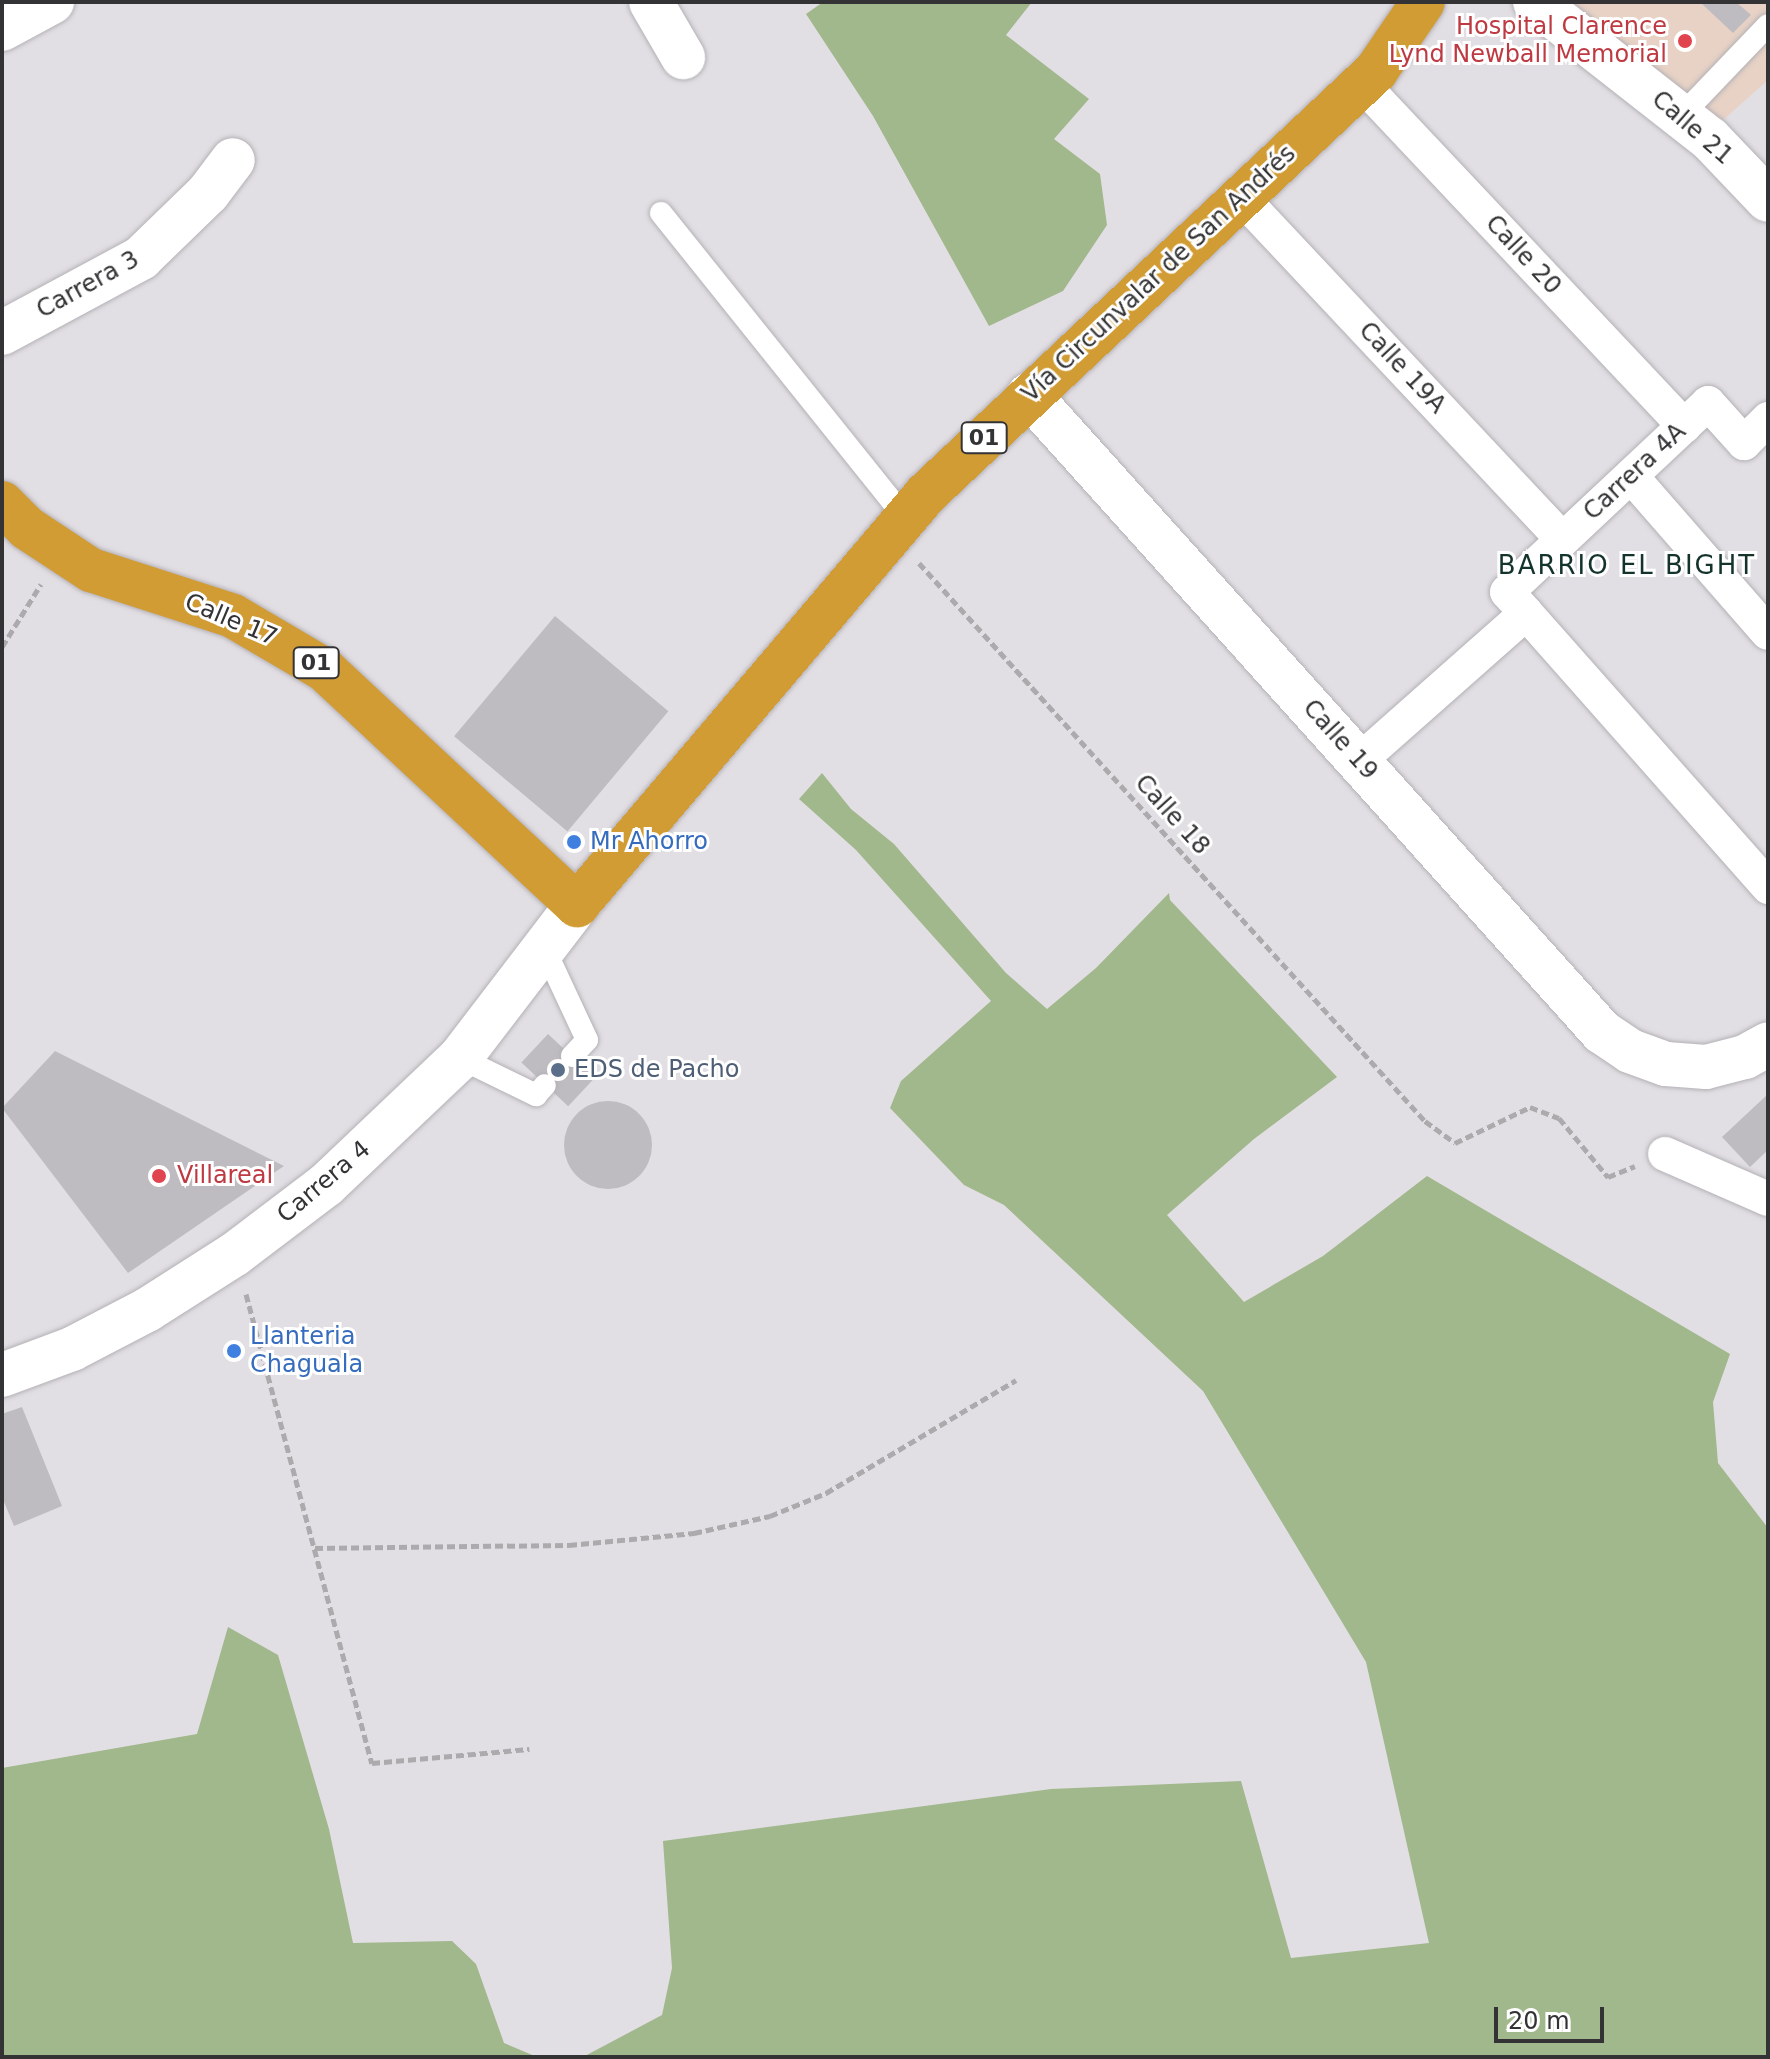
<!DOCTYPE html>
<html>
<head>
<meta charset="utf-8">
<style>
	body { margin:0 }
	#map { position:relative; width:1770px; height:2059px; overflow:hidden; background:#e2dfe4; font-family:"DejaVu Sans",sans-serif }
	div>[style] { position:absolute }
	[style*='--x'] { left:calc(var(--x)*1px); top:calc(var(--y)*1px); width:calc(var(--w)*1px); rotate:calc(var(--a)*1deg) }
	.medical>* { inset:0; background:#e7d2c5 }
	.green>* { inset:0; background:#a1b78c }
	.building>* { inset:0; background:#bebcc0; transform-origin:0 0 }
	.round { border-radius:50% }
	.path>* { height:5px; margin-top:-2.5px; transform-origin:0; background:repeating-linear-gradient(90deg,#adaaae 0 8px,transparent 0 12px) }
	.roads { filter:drop-shadow(0 0 2px #b4b1b6) drop-shadow(0 0 2px #b4b1b6) }
	.service>* { height:22px; margin:-11px; padding:0 11px; transform-origin:11px; border-radius:11px; background:#fff }
	.pedestrian>* { height:34px; margin:-17px; padding:0 17px; transform-origin:17px; border-radius:17px; background:#fff }
	.minor>* { height:44px; margin:-22px; padding:0 22px; transform-origin:22px; border-radius:22px; background:#fff }
	.tertiary>* { height:44px; margin:-22px; padding:0 22px; transform-origin:22px; border-radius:22px; background:#fff }
	.trunk>* { height:44px; margin:-22px; padding:0 22px; transform-origin:22px; border-radius:22px; background:#d29c34 }
	.dots>* { width:22px; height:22px; translate:-50% -50%; box-sizing:border-box; border:4px solid #fff; border-radius:50% }
	span { translate:-50% -50%; white-space:nowrap; text-align:center; line-height:1.15; -webkit-text-stroke:6px #fff; paint-order:stroke }
	.shield-label span { padding:2px 6px; background:#fff; border:2px solid; border-radius:6px; -webkit-text-stroke-width:0 }
	.shield-label { font-size:22px; color:#333234; font-weight:700 }
	.health-label { font-size:24px; color:#be3a42 }
	.right { translate:-100% -50%; text-align:right }
	.left { translate:0 -50%; text-align:left }
	.street-label { font-size:24px; color:#333234 }
	.shop-label { font-size:24px; color:#366cbe }
	.service-label { font-size:24px; color:#4e5e75 }
	.neighbourhood-label { font-size:26px; color:#14332b; letter-spacing:2px }
	.frame { position:absolute; inset:0; border:4px solid #333234; pointer-events:none }
	.scale { position:absolute; left:1494px; top:2007px; width:110px; height:36px; box-sizing:border-box; border:4px solid #333234; border-top:0; padding-left:10px; font-size:24px; line-height:28px; white-space:nowrap; color:#333234; -webkit-text-stroke:6px #fff; paint-order:stroke }
</style>
</head>
<body>
<div id="map">
	<div class="medical">
		<i style="clip-path:polygon(1553px 2px,1768px 2px,1768px 80px,1713px 129px)"></i>
	</div>
	<div class="green">
		<i style="clip-path:polygon(823px 2px,1032px 2px,1006px 35px,1089px 99px,1054px 139px,1100px 174px,1107px 225px,1063px 291px,989px 326px,873px 116px,806px 14px)"></i>
		<i style="clip-path:polygon(822px 773px,851px 809px,894px 844px,1006px 973px,1047px 1009px,1096px 968px,1169px 893px,1170px 900px,1337px 1077px,1254px 1139px,1167px 1215px,1244px 1302px,1323px 1256px,1427px 1176px,1730px 1354px,1713px 1402px,1718px 1463px,1768px 1528px,1768px 2057px,583px 2057px,662px 2015px,672px 1968px,663px 1841px,1051px 1789px,1241px 1781px,1291px 1958px,1429px 1943px,1366px 1662px,1203px 1391px,1004px 1205px,964px 1185px,890px 1108px,901px 1081px,991px 1001px,856px 850px,799px 799px)"></i>
		<i style="clip-path:polygon(228px 1627px,278px 1655px,329px 1829px,353px 1943px,452px 1941px,476px 1964px,504px 2043px,537px 2057px,2px 2057px,2px 1768px,197px 1734px)"></i>
	</div>
	<div class="building">
		<i style="clip-path:polygon(1700px 2px,1736px 2px,1751px 15px,1733px 33px)"></i>
		<i style="left:555px;top:616px;width:148px;height:157px;rotate:40deg"></i>
		<i style="left:548px;top:1034px;width:64px;height:39px;rotate:43deg"></i>
		<i style="clip-path:polygon(55px 1051px,284px 1166px,128px 1273px,2px 1108px)"></i>
		<i style="clip-path:polygon(1768px 1094px,1768px 1150px,1750px 1167px,1722px 1137px)"></i>
		<i class="round" style="left:564px;top:1101px;width:88px;height:88px"></i>
		<i style="clip-path:polygon(22px 1407px,62px 1506px,14px 1526px,2px 1497px,2px 1414px)"></i>
	</div>
	<div class="path">
		<i style="--x:919;--y:563;--w:753;--a:47.8"></i>
		<i style="--x:1425;--y:1121;--w:37;--a:36"></i>
		<i style="--x:1455;--y:1143;--w:83;--a:-25.6"></i>
		<i style="--x:1530;--y:1107;--w:31;--a:21"></i>
		<i style="--x:1559;--y:1118;--w:77;--a:50.3"></i>
		<i style="--x:1608;--y:1177;--w:29;--a:-22"></i>
		<i style="--x:2;--y:647;--w:74;--a:-58.2"></i>
		<i style="--x:246;--y:1294;--w:486;--a:75"></i>
		<i style="--x:372;--y:1763;--w:158;--a:-5.1"></i>
		<i style="--x:315;--y:1548;--w:254;--a:-0.7"></i>
		<i style="--x:569;--y:1545;--w:126;--a:-5.5"></i>
		<i style="--x:694;--y:1533;--w:78;--a:-12.6"></i>
		<i style="--x:770;--y:1516;--w:61;--a:-22.3"></i>
		<i style="--x:826;--y:1493;--w:221;--a:-30.7"></i>
	</div>
	<div class="roads">
		<div class="service">
			<i style="--x:1682;--y:115;--w:124;--a:-46.3"></i>
			<i style="--x:661;--y:213;--w:391;--a:51.3"></i>
			<i style="--x:546;--y:952;--w:97;--a:65"></i>
			<i style="--x:587;--y:1040;--w:22;--a:133"></i>
			<i style="--x:460;--y:1058;--w:85;--a:26"></i>
			<i style="--x:536;--y:1095;--w:13;--a:-48"></i>
		</div>
		<div class="pedestrian">
			<i style="--x:1362;--y:84;--w:470;--a:46.7"></i>
			<i style="--x:1241;--y:197;--w:470;--a:46.8"></i>
			<i style="--x:1631;--y:476;--w:208;--a:48.9"></i>
			<i style="--x:1526;--y:613;--w:366;--a:48.5"></i>
			<i style="--x:1359;--y:761;--w:223;--a:-41.5"></i>
			<i style="--x:1526;--y:613;--w:28;--a:-132"></i>
			<i style="--x:1507;--y:592;--w:276;--a:-43.2"></i>
			<i style="--x:1708;--y:403;--w:54;--a:48"></i>
			<i style="--x:1744;--y:443;--w:34;--a:-45"></i>
			<i style="--x:1665;--y:1154;--w:112;--a:23.6"></i>
		</div>
		<div class="minor">
			<i style="--x:651;--y:2;--w:64;--a:59.8"></i>
			<i style="--x:1535;--y:2;--w:222;--a:38.1"></i>
			<i style="--x:1710;--y:139;--w:84;--a:46.4"></i>
			<i style="--x:2;--y:29;--w:57;--a:-28.4"></i>
			<i style="--x:2;--y:333;--w:158;--a:-28.3"></i>
			<i style="--x:141;--y:258;--w:93;--a:-44.1"></i>
			<i style="--x:208;--y:193;--w:41;--a:-52.9"></i>
			<i style="--x:1029;--y:395;--w:857;--a:48.03"></i>
			<i style="--x:1602;--y:1032;--w:34;--a:34"></i>
			<i style="--x:1630;--y:1051;--w:38;--a:20"></i>
			<i style="--x:1666;--y:1064;--w:40;--a:4.3"></i>
			<i style="--x:1706;--y:1067;--w:40;--a:-14.4"></i>
			<i style="--x:1745;--y:1057;--w:26;--a:-29"></i>
		</div>
		<div class="tertiary">
			<i style="--x:2;--y:1375;--w:75;--a:-20.4"></i>
			<i style="--x:72;--y:1349;--w:85;--a:-27.5"></i>
			<i style="--x:147;--y:1310;--w:104;--a:-32.5"></i>
			<i style="--x:235;--y:1254;--w:114;--a:-37.2"></i>
			<i style="--x:326;--y:1185;--w:185;--a:-43.5"></i>
			<i style="--x:460;--y:1058;--w:193;--a:-52.6"></i>
		</div>
		<div class="trunk">
			<i style="--x:2;--y:503;--w:35;--a:45"></i>
			<i style="--x:27;--y:528;--w:77;--a:33.3"></i>
			<i style="--x:91;--y:570;--w:149;--a:17.9"></i>
			<i style="--x:233;--y:616;--w:107;--a:30.4"></i>
			<i style="--x:325;--y:670;--w:345;--a:43"></i>
			<i style="--x:577;--y:905;--w:539;--a:-49.66"></i>
			<i style="--x:926;--y:494;--w:618;--a:-43.23"></i>
			<i style="--x:1376;--y:71;--w:83;--a:-55.7"></i>
		</div>
	</div>
	<div class="dots">
		<i style="left:1685px;top:41px;background:#e0444e"></i>
		<i style="left:574px;top:842px;background:#3f7fe0"></i>
		<i style="left:558px;top:1070px;background:#5c6f8a"></i>
		<i style="left:159px;top:1176px;background:#e0444e"></i>
		<i style="left:234px;top:1351px;background:#3f7fe0"></i>
	</div>
	<div class="shield-label">
		<span style="left:984px;top:438px">01</span>
		<span style="left:316px;top:663px">01</span>
	</div>
	<div class="health-label">
		<span class="right" style="left:1667px;top:41px">Hospital Clarence<br>Lynd Newball Memorial</span>
		<span class="left" style="left:177px;top:1176px">Villareal</span>
	</div>
	<div class="street-label">
		<span style="left:1692px;top:128px;rotate:41deg">Calle 21</span>
		<span style="left:1523px;top:255px;rotate:47deg">Calle 20</span>
		<span style="left:1159px;top:274px;rotate:-43deg">Vía Circunvalar de San Andrés</span>
		<span style="left:88px;top:285px;rotate:-29deg">Carrera 3</span>
		<span style="left:1402px;top:368px;rotate:47deg">Calle 19A</span>
		<span style="left:1635px;top:472px;rotate:-43deg">Carrera 4A</span>
		<span style="left:231px;top:620px;rotate:23deg">Calle 17</span>
		<span style="left:1340px;top:740px;rotate:48deg">Calle 19</span>
		<span style="left:1172px;top:815px;rotate:48deg">Calle 18</span>
		<span style="left:324px;top:1182px;rotate:-40deg">Carrera 4</span>
	</div>
	<div class="shop-label">
		<span class="left" style="left:590px;top:842px">Mr Ahorro</span>
		<span class="left" style="left:250px;top:1351px">Llanteria<br>Chaguala</span>
	</div>
	<div class="service-label">
		<span class="left" style="left:574px;top:1070px">EDS de Pacho</span>
	</div>
	<div class="neighbourhood-label">
		<span style="left:1627px;top:566px">BARRIO EL BIGHT</span>
	</div>
	<div class="frame"></div>
	<div class="scale">20 m</div>
</div>
</body>
</html>
